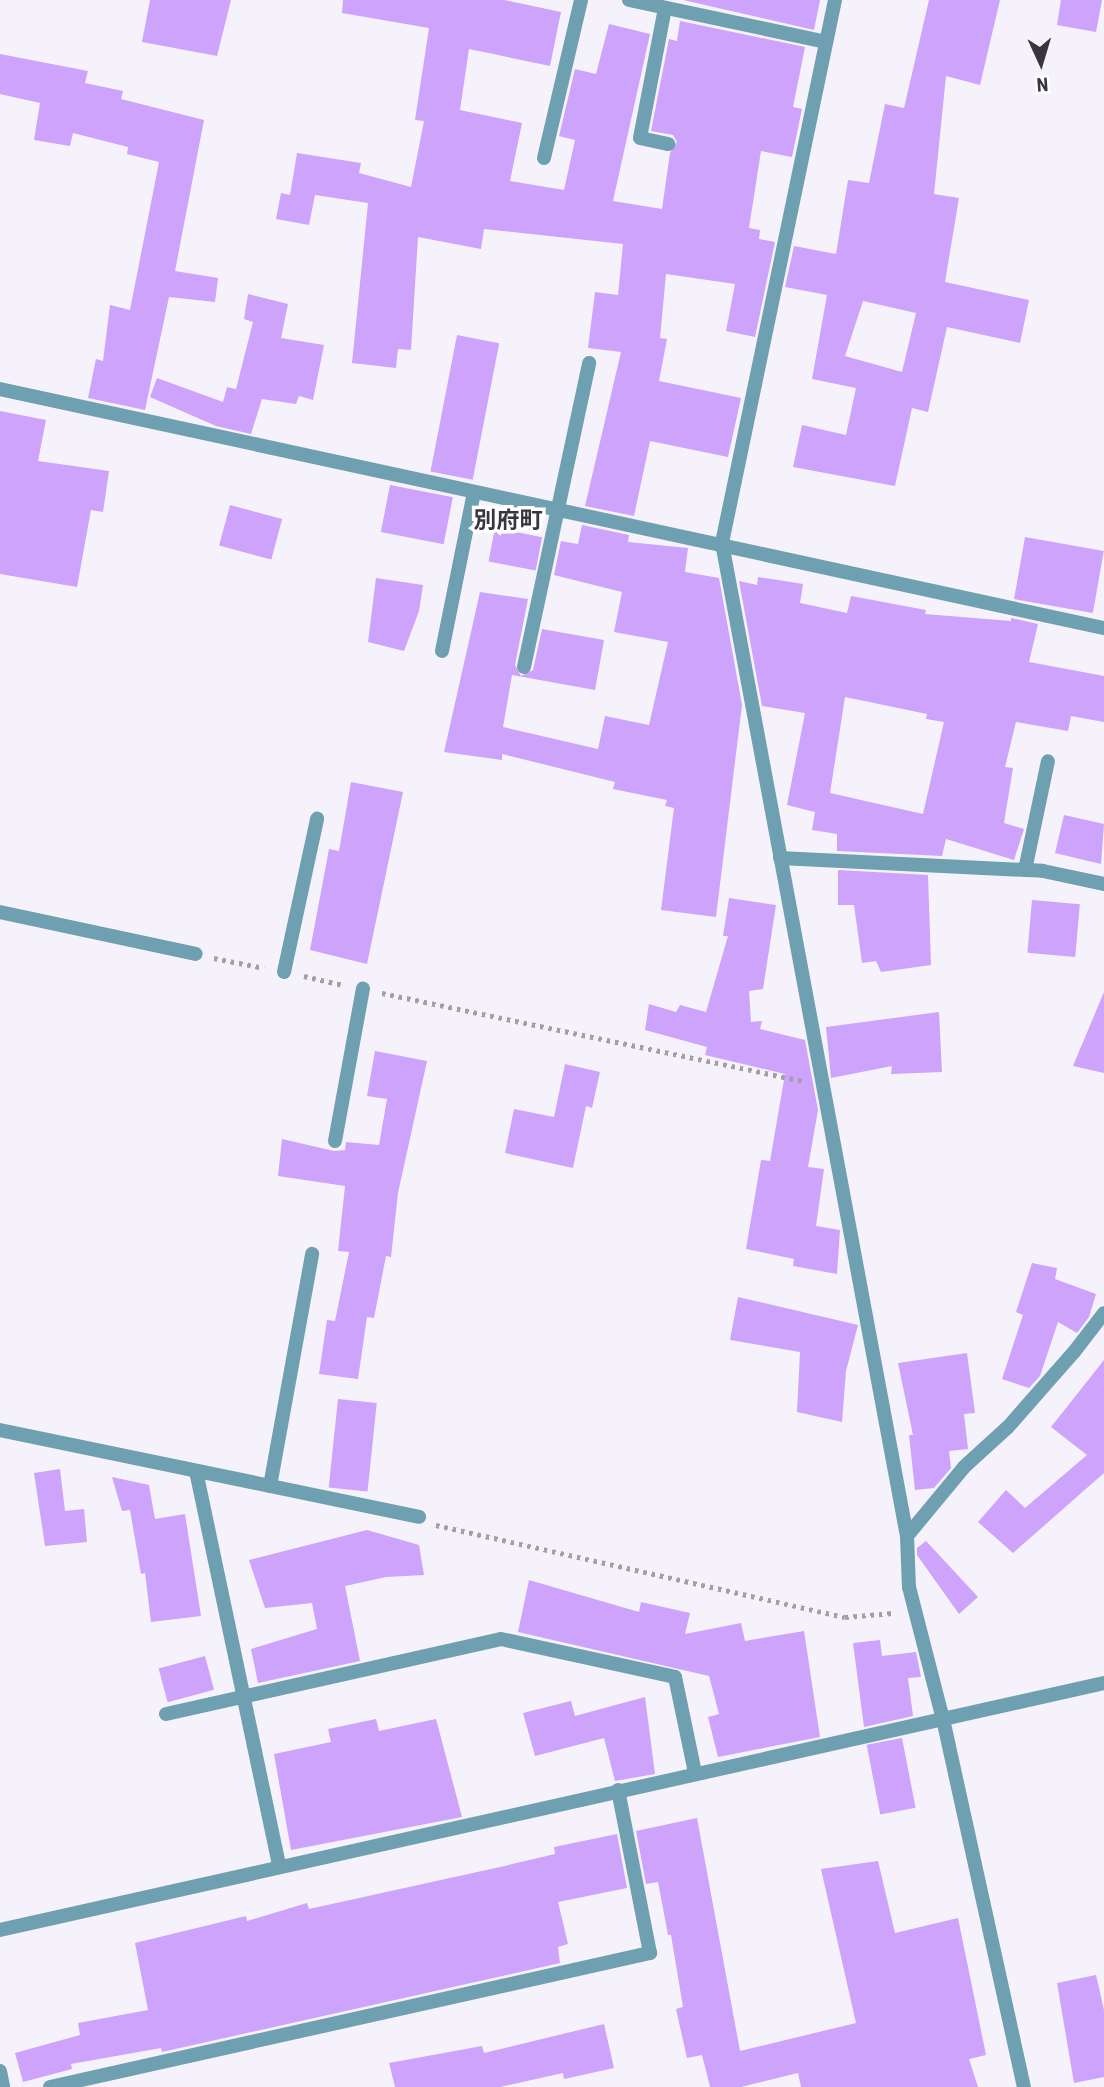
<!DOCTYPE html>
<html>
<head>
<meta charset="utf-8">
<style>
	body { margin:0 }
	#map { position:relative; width:1104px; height:2087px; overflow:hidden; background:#f6f2fc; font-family:"Roboto Condensed","Noto Sans JP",sans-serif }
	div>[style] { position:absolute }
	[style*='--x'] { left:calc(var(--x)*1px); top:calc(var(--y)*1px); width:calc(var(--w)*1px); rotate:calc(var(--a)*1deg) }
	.building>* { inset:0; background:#cda3fb; transform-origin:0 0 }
	.path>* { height:4.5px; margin-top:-2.25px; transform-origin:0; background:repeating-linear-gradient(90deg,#a39fa9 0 3.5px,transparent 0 8.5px) }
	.minor>* { height:14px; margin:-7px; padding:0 7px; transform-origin:7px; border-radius:7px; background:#6fa0b1 }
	span { translate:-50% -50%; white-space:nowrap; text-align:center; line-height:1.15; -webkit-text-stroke:7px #fff; paint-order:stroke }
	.quarter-label { font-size:23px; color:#39353e; font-weight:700 }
	.north { position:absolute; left:1006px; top:28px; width:70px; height:70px; -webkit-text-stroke:5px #fff; paint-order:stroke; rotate:176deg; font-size:19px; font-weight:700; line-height:28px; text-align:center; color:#39353e }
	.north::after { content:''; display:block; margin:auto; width:24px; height:32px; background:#39353e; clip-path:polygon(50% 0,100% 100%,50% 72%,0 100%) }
</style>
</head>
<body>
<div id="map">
	<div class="building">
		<i style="clip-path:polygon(150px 0,231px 0,217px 56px,142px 42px)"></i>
		<i style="clip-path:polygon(343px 0,504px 0,561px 12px,550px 66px,469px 49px,460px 110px,522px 123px,510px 181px,564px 190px,575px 140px,559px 136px,575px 69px,596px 74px,609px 24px,650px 34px,613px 201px,662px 209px,670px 153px,677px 142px,673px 135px,651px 131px,669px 39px,677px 41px,680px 21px,805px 47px,793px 107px,802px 109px,792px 157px,761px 151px,749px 228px,760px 230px,759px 239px,775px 242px,755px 337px,726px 331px,735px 284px,666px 274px,660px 338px,667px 339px,659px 381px,741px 398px,728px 457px,650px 441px,634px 516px,585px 506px,621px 352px,588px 348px,595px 292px,618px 295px,623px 244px,484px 229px,481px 249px,418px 237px,411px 350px,398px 349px,396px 368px,352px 363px,368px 203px,315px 195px,309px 225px,276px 219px,281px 193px,290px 195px,297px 153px,361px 163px,359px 173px,411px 187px,424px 121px,415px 120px,429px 28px,342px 13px)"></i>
		<i style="clip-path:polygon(683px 0,820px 0,814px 30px)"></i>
		<i style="clip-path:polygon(evenodd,929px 0,1000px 0,980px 85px,946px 76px,934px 194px,959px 198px,945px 282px,1029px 300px,1020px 343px,947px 327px,928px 412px,912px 408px,895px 486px,793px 467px,802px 425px,846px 435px,856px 388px,812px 379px,827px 295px,785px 287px,794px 246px,836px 254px,848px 180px,869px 183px,885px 104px,904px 108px,929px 0,863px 301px,916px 313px,902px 372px,845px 356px,863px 301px)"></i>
		<i style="clip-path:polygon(1061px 0,1102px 0,1096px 32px,1057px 25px)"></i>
		<i style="clip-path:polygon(0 54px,88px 71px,85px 83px,123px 91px,121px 99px,204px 120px,175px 271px,218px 278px,215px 302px,169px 297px,145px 410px,88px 398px,96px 359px,103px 361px,110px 305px,130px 310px,159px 162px,127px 154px,128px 147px,73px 133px,70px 146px,34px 140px,40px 103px,0 94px)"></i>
		<i style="clip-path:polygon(248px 294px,288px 304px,281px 338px,324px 345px,313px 400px,299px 396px,296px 404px,262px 399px,251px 434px,216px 426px,150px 397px,157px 378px,223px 402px,227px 387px,236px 389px,253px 322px,244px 319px)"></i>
		<i style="left:457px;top:335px;width:43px;height:139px;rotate:11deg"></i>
		<i style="clip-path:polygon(0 411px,46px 420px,38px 461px,109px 471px,103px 512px,91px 510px,77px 587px,0 574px)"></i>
		<i style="left:390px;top:485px;width:64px;height:48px;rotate:11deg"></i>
		<i style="left:230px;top:505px;width:54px;height:42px;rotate:15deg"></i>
		<i style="clip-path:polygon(582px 525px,629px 535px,628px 542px,688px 548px,685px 572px,719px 578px,742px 705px,716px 917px,661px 910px,674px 808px,665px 806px,667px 800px,613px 789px,615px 782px,502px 754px,502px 760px,444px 752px,480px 592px,528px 599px,515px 665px,521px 676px,533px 670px,542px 629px,604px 640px,595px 690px,512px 675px,503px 727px,598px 749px,605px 716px,649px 725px,668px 642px,614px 632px,622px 592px,554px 575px,561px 541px,578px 544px)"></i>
		<i style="left:495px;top:528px;width:48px;height:34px;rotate:11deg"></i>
		<i style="left:1025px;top:537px;width:80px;height:63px;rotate:10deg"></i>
		<i style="clip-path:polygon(evenodd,758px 577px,803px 584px,800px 603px,847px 613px,851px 596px,926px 610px,925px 614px,1011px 621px,1011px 618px,1038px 624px,1029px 662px,1104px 676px,1104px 722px,1071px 716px,1068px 731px,1016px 722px,1005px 767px,1013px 768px,1004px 823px,1024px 829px,1014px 860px,946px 839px,942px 856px,837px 851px,837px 834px,812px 830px,815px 812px,787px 805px,805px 713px,762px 706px,739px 581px,757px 585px,758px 577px,845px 697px,927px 714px,926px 719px,944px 722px,923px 814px,830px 793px,845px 697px)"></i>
		<i style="clip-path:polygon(376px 578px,423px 585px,419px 611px,404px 651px,368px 642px)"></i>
		<i style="clip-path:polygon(351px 782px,403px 792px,367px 964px,310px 950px,329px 849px,339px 851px)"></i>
		<i style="clip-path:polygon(1064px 815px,1104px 824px,1101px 864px,1055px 853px)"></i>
		<i style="clip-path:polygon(838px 870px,928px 875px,931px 965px,881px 972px,876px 961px,862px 963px,854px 905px,838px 905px)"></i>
		<i style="clip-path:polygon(729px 898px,776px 905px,763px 989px,749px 991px,751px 1022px,762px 1021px,760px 1029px,805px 1040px,818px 1110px,808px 1167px,824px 1169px,816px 1226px,840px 1230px,837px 1274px,793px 1266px,794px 1259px,746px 1249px,761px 1160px,770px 1161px,785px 1074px,705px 1055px,707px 1047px,645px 1030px,649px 1004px,676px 1012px,680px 1005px,706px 1012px,728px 936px,723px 936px)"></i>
		<i style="left:1032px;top:900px;width:48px;height:53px;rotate:5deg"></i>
		<i style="clip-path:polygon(1104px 992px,1104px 1073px,1073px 1066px)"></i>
		<i style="clip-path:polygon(939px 1012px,942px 1072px,891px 1074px,892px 1066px,831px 1078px,826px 1027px)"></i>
		<i style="clip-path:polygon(375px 1051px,427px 1061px,398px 1193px,391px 1257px,386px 1256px,374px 1318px,367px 1317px,358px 1379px,319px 1374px,327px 1320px,335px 1321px,349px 1252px,338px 1251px,345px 1186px,278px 1176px,282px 1139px,334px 1151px,345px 1150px,346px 1142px,379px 1145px,387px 1099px,367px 1096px)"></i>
		<i style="clip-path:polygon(565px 1064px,600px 1072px,592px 1108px,586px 1106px,573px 1168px,505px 1153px,514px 1109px,554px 1117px)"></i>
		<i style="clip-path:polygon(1032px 1263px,1057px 1268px,1055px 1279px,1096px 1294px,1089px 1317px,1077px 1333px,1058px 1322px,1040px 1376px,1029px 1388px,1002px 1379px,1023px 1315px,1016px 1312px)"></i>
		<i style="clip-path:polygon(738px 1297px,858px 1325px,846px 1371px,842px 1422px,797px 1412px,800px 1352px,730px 1340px)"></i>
		<i style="clip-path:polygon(967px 1353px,975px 1413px,964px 1414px,968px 1449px,949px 1451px,951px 1468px,934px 1488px,915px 1490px,909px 1435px,913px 1435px,898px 1363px)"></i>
		<i style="clip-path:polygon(1104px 1360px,1104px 1473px,1013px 1553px,978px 1522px,1006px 1490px,1025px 1508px,1087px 1455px,1051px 1427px)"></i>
		<i style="left:338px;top:1399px;width:39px;height:89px;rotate:6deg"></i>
		<i style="clip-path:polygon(60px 1469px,65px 1511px,84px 1509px,87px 1542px,45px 1546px,34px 1473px)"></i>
		<i style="clip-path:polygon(112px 1477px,149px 1485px,155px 1519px,185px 1514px,201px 1616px,151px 1622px,145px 1573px,141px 1574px,130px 1510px,122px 1511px)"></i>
		<i style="clip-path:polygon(367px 1530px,419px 1545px,424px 1575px,386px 1577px,345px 1586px,360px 1661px,258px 1683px,251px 1649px,317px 1629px,312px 1603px,265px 1608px,249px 1560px)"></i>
		<i style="clip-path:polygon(926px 1541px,978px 1597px,959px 1614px,917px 1555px,917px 1548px)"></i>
		<i style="clip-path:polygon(529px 1580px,639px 1612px,641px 1602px,690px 1613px,685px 1634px,741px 1623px,745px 1641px,804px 1631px,820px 1737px,718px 1757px,708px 1717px,719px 1714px,709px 1676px,518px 1632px)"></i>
		<i style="clip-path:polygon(880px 1640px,882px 1656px,916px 1652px,921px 1677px,908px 1678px,913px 1716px,864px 1727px,853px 1643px)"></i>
		<i style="left:205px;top:1656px;width:35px;height:48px;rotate:75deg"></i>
		<i style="clip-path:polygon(645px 1697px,655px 1774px,615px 1781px,604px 1738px,535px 1756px,523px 1713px,571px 1701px,575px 1716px)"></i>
		<i style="clip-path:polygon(376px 1719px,379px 1731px,436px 1719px,462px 1817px,291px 1850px,274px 1754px,331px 1742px,328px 1729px)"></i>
		<i style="left:902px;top:1738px;width:71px;height:36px;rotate:79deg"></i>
		<i style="clip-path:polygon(697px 1818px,740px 2051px,856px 2023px,821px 1869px,878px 1861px,895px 1933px,958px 1918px,986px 2055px,969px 2059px,978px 2087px,801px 2087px,798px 2073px,741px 2087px,710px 2087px,702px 2055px,687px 2058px,676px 2009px,683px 2007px,671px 1935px,668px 1935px,658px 1882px,646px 1884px,636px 1831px)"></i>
		<i style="clip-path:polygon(617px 1834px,627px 1888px,558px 1902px,568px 1944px,558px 1947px,560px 1963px,162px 2052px,161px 2048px,71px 2064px,72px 2069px,23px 2082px,15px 2053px,80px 2035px,78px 2023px,148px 2010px,135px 1943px,246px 1916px,247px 1921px,307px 1903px,309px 1909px,500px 1867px,555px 1854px,554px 1847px)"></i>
		<i style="clip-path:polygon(1096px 1975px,1104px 2010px,1104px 2077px,1074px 2083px,1057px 1983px)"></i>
		<i style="clip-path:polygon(604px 2024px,614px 2068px,564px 2079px,563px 2073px,500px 2087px,395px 2087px,389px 2063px,482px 2046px,484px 2053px)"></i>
	</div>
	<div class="path">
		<i style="--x:214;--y:958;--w:51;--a:11.3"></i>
		<i style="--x:304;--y:976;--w:40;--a:13"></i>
		<i style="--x:382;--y:993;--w:429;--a:11.8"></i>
		<i style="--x:436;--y:1525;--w:419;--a:12.7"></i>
		<i style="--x:845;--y:1617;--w:48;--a:-4.8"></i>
	</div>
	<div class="minor">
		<i style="--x:629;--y:0;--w:201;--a:12"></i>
		<i style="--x:835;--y:0;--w:555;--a:101.76"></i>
		<i style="--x:722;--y:543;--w:1010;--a:79.45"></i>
		<i style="--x:907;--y:1536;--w:51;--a:87.8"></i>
		<i style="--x:909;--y:1587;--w:136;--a:75.6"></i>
		<i style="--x:943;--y:1719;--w:377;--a:77.6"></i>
		<i style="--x:665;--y:8;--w:132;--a:100.9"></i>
		<i style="--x:640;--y:138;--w:29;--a:12"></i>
		<i style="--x:544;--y:158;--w:162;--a:-76.8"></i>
		<i style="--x:0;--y:389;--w:1130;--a:12.22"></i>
		<i style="--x:442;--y:651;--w:162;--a:-78.6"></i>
		<i style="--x:524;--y:667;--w:311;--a:-77.9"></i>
		<i style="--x:780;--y:858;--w:263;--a:2.8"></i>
		<i style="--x:1043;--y:871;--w:62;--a:12"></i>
		<i style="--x:1025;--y:870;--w:111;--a:-78.1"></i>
		<i style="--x:0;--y:912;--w:200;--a:12.1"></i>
		<i style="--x:284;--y:972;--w:157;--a:-77.8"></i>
		<i style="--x:335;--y:1141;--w:155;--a:-79.6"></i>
		<i style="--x:0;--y:1430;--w:428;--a:11.7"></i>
		<i style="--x:196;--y:1471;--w:404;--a:78.1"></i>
		<i style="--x:270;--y:1486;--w:236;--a:-79.7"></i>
		<i style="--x:907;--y:1536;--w:89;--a:-50.4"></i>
		<i style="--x:964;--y:1467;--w:59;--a:-42.3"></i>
		<i style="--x:1008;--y:1427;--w:100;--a:-48.7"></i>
		<i style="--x:1074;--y:1352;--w:49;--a:-52.4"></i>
		<i style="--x:166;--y:1714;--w:343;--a:-12.6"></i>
		<i style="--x:501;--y:1639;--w:178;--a:12.3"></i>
		<i style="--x:675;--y:1677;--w:98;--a:78.2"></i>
		<i style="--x:0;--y:1930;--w:1131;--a:-12.61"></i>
		<i style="--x:0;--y:2071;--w:16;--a:79"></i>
		<i style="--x:50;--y:2087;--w:615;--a:-12.59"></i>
		<i style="--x:650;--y:1953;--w:166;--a:-101.1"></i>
	</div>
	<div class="quarter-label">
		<span style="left:508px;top:521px">別府町</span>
	</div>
	<div class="north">N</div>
</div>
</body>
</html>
